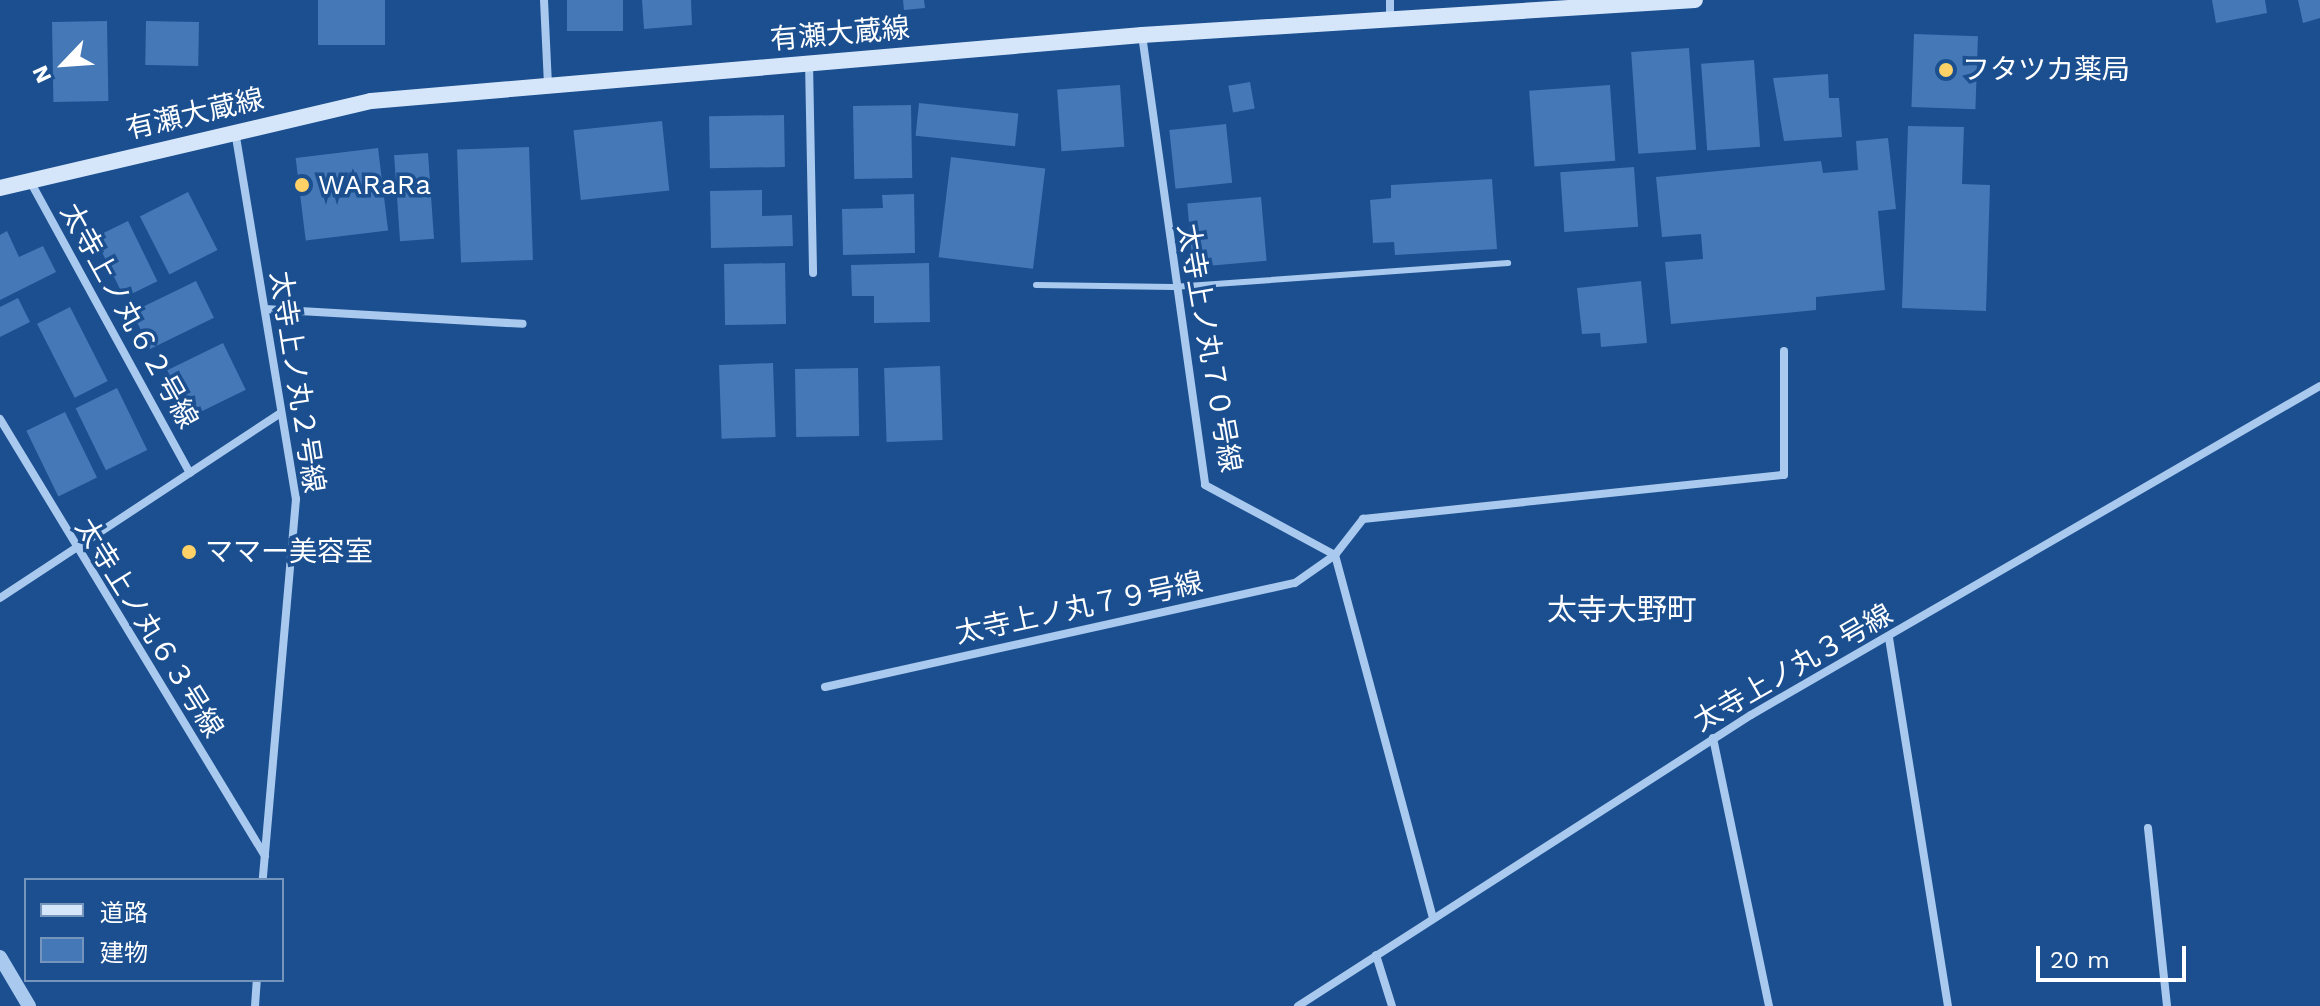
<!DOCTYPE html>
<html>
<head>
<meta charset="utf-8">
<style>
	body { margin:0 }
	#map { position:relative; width:2320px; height:1006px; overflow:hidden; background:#1b4f8f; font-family:"Work Sans","Noto Sans JP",sans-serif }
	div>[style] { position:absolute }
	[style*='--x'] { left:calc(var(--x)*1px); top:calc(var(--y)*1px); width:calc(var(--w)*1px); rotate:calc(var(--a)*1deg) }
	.building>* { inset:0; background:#4478b7; transform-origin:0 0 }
	.service>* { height:6px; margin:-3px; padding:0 3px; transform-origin:3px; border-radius:3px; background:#a9c9ee }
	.minor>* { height:8px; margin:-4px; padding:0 4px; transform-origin:4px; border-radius:4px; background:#a9c9ee }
	.tertiary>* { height:14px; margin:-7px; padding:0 7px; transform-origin:7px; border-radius:7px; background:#a9c9ee }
	.secondary>* { height:16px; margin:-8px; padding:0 8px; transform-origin:8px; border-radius:8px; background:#d6e6fa }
	.dots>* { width:22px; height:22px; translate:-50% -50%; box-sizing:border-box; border:4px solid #1b4f8f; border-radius:50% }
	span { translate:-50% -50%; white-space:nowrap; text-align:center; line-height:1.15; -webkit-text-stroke:7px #1b4f8f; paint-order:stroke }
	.street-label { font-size:28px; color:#fff }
	.poi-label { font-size:28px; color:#fff }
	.left { translate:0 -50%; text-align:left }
	.neighbourhood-label { font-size:30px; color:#fff }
	.legend { position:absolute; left:24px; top:878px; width:260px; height:104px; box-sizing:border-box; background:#1b4f8f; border:2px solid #7695bc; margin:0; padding:10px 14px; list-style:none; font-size:24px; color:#fff }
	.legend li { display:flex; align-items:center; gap:16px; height:40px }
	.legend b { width:40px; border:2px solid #7695bc }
	.north { position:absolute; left:24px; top:24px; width:80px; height:80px; -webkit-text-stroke:6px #1b4f8f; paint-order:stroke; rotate:245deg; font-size:22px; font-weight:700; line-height:32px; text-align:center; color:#fff }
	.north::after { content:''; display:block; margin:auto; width:28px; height:36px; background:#fff; clip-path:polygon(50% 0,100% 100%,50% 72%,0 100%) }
	.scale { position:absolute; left:2036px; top:946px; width:150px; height:36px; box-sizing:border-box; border:4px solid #fff; border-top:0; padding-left:10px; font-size:24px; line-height:28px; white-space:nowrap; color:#fff; -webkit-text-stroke:6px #1b4f8f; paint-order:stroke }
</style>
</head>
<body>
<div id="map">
	<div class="building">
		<i style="left:318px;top:0;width:67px;height:45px"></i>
		<i style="left:567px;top:0;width:56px;height:31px"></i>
		<i style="clip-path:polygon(642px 0,691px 0,692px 25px,644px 29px)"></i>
		<i style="clip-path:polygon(903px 0,924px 0,925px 8px,904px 10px)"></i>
		<i style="clip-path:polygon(2212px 0,2265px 0,2267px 13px,2216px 23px)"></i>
		<i style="clip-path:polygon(2298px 0,2320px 0,2320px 18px,2303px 23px)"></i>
		<i style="left:107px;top:21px;width:80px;height:55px;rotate:89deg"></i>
		<i style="left:146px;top:21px;width:53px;height:44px;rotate:1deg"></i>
		<i style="left:1914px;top:34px;width:64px;height:73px;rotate:2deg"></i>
		<i style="left:1689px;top:48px;width:102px;height:58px;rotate:86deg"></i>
		<i style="left:1754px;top:60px;width:87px;height:53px;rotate:86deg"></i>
		<i style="clip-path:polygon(1828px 74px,1829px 98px,1839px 98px,1842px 137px,1784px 141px,1773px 78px)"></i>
		<i style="left:1250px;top:82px;width:27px;height:22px;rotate:80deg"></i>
		<i style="left:1120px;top:85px;width:62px;height:63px;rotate:86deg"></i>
		<i style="left:1610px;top:85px;width:76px;height:81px;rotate:86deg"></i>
		<i style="left:919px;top:103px;width:100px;height:33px;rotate:6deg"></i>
		<i style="left:911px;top:105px;width:73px;height:58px;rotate:89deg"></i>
		<i style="left:784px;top:115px;width:52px;height:75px;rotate:89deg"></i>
		<i style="left:662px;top:121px;width:70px;height:89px;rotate:84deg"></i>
		<i style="left:1226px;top:124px;width:59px;height:57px;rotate:84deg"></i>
		<i style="clip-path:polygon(1908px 126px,1964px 127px,1962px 184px,1990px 185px,1986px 311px,1902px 308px)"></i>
		<i style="clip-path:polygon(1888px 138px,1896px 209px,1878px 211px,1885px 290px,1816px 297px,1816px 310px,1671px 324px,1665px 262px,1703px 259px,1701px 234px,1662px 237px,1656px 177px,1821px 161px,1823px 173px,1858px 170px,1856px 141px)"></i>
		<i style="left:529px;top:147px;width:113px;height:72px;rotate:88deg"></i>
		<i style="left:378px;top:148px;width:83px;height:83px;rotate:83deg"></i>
		<i style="left:428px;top:153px;width:86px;height:34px;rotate:86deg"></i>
		<i style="left:951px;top:157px;width:95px;height:101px;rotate:7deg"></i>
		<i style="left:1634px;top:167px;width:60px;height:74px;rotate:86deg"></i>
		<i style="clip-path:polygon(1492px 179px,1497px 249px,1395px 255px,1394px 242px,1373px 243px,1370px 200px,1391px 198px,1391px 185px)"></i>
		<i style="clip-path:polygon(762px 190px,762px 216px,792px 215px,793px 246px,711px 248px,710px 191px)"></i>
		<i style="left:188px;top:192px;width:65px;height:54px;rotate:63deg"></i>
		<i style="clip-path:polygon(914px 194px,915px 253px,843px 255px,842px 209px,883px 208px,882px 195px)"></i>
		<i style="left:1261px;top:197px;width:64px;height:74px;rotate:85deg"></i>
		<i style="left:128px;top:221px;width:67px;height:37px;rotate:64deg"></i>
		<i style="clip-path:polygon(7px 231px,19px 257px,43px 246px,56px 272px,0 300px,0 235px)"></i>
		<i style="left:785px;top:263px;width:61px;height:61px;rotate:89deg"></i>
		<i style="clip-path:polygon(929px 263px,930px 322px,874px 323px,874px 296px,852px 296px,851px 265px)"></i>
		<i style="left:196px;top:281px;width:41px;height:71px;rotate:64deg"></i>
		<i style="clip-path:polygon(1641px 281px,1647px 343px,1601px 347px,1600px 333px,1582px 334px,1577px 288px)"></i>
		<i style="clip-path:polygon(18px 298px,30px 322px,0 337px,0 307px)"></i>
		<i style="left:70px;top:307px;width:83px;height:37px;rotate:63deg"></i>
		<i style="left:223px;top:343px;width:52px;height:62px;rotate:64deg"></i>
		<i style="left:773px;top:363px;width:74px;height:54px;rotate:88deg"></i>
		<i style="left:940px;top:366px;width:74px;height:56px;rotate:88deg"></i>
		<i style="left:858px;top:368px;width:68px;height:63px;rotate:89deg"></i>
		<i style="left:117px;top:388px;width:69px;height:46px;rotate:64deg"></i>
		<i style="left:65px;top:412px;width:73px;height:43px;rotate:64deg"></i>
	</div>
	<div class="service">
		<i style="--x:1036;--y:285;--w:137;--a:0.8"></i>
		<i style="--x:1173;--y:287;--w:336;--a:-4.1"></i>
	</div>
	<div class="minor">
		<i style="--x:544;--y:0;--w:84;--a:87.3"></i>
		<i style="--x:1390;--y:0;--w:18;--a:90"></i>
		<i style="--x:1142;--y:35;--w:454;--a:82"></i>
		<i style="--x:1205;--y:485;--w:148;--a:28.3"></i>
		<i style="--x:1335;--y:555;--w:375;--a:74.9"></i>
		<i style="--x:809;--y:62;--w:211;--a:88.9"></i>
		<i style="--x:235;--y:131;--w:373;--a:80.6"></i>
		<i style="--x:296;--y:499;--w:382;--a:95"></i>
		<i style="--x:30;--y:181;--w:333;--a:61.3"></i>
		<i style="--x:265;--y:309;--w:258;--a:3.3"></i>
		<i style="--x:0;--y:419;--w:511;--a:58.77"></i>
		<i style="--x:0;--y:598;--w:336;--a:-33.4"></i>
		<i style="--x:1889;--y:638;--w:373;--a:80.9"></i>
		<i style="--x:825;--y:687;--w:481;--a:-12.5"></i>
		<i style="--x:1295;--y:583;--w:49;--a:-35"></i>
		<i style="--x:1335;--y:555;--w:46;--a:-52.1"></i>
		<i style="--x:1363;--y:519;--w:423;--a:-6"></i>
		<i style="--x:1784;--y:475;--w:124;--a:-90"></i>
		<i style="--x:1713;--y:738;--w:274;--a:78.2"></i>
		<i style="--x:2148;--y:828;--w:179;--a:83.9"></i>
		<i style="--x:1376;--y:955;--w:53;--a:72.6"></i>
		<i style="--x:255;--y:1006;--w:26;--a:-86"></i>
		<i style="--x:1298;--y:1006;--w:538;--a:-32.72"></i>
		<i style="--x:1751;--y:715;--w:657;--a:-30.04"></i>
	</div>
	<div class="tertiary">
		<i style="--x:0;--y:957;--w:57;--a:59.4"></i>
	</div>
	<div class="secondary">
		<i style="--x:0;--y:188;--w:381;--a:-13.2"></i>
		<i style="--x:371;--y:101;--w:774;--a:-4.89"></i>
		<i style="--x:1142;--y:35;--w:554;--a:-3.62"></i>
	</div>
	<div class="dots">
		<i style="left:1946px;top:70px;background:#ffd166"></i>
		<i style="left:302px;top:185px;background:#ffd166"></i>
		<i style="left:189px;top:552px;background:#ffd166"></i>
	</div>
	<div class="street-label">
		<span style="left:840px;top:34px;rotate:-5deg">有瀬大蔵線</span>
		<span style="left:195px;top:114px;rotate:-13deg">有瀬大蔵線</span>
		<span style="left:129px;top:316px;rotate:61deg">太寺上ノ丸６２号線</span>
		<span style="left:1209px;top:348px;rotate:80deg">太寺上ノ丸７０号線</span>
		<span style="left:297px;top:382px;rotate:81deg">太寺上ノ丸２号線</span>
		<span style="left:1079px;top:608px;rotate:-12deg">太寺上ノ丸７９号線</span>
		<span style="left:149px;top:628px;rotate:58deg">太寺上ノ丸６３号線</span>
		<span style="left:1793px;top:668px;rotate:-30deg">太寺上ノ丸３号線</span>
	</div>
	<div class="poi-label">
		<span class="left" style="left:1962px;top:70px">フタツカ薬局</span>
		<span class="left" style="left:318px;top:185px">WARaRa</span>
		<span class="left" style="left:205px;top:552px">ママー美容室</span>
	</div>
	<div class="neighbourhood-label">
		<span style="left:1622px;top:610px">太寺大野町</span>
	</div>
	<ul class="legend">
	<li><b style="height:10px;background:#d6e6fa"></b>道路</li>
	<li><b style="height:22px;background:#4478b7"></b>建物</li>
	</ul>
	<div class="north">N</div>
	<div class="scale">20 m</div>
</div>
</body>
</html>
